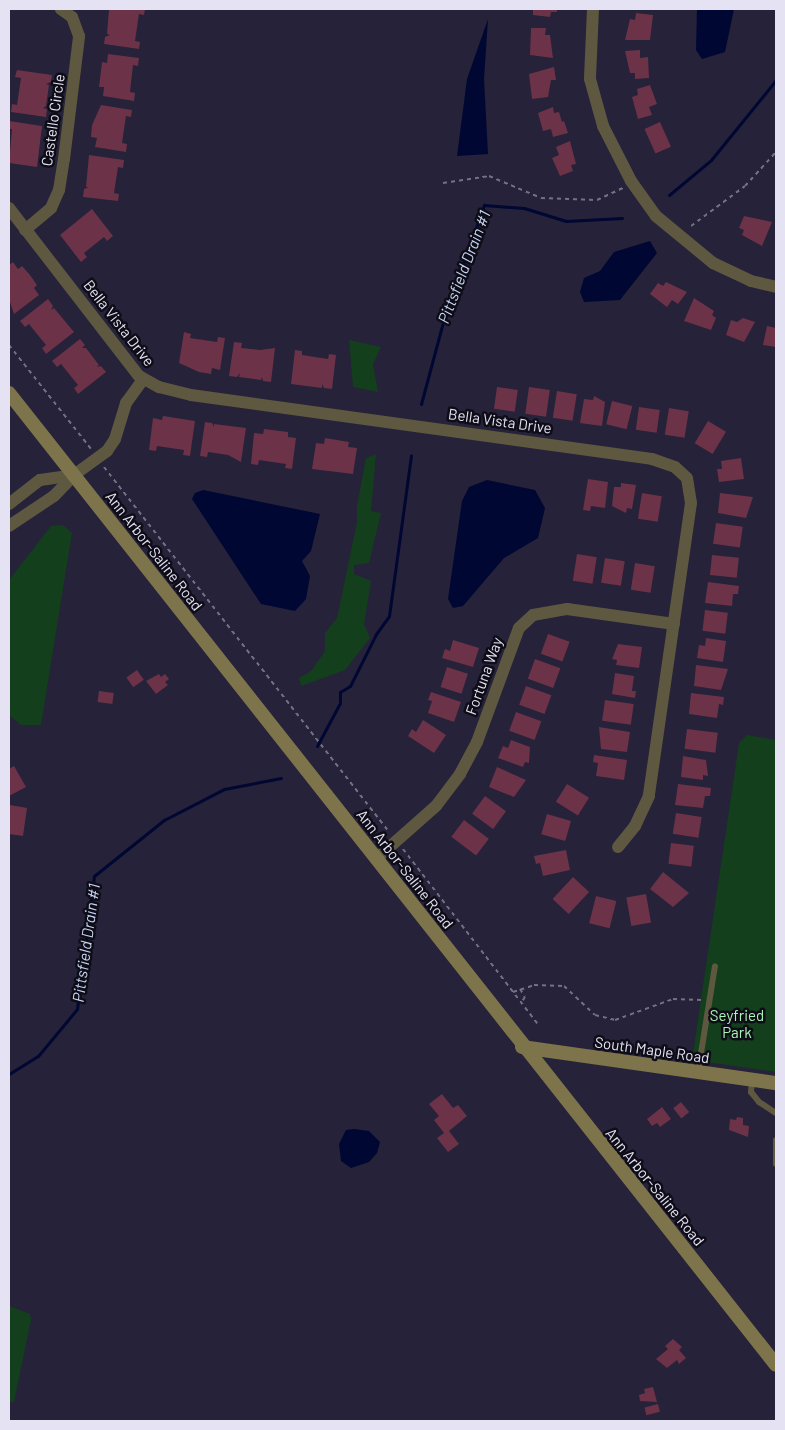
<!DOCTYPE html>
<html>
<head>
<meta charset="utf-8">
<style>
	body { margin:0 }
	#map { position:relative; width:785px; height:1430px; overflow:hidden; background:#252239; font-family:Barlow,sans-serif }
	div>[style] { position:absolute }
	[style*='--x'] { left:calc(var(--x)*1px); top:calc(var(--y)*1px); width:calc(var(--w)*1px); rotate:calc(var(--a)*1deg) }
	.green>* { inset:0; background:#133f1d }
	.water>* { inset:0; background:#010733 }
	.stream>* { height:3px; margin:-1.5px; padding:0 1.5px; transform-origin:1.5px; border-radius:1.5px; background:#010733 }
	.building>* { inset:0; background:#6c3248; transform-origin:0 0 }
	.path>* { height:2px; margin-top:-1px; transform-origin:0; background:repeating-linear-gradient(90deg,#747185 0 4px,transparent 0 8px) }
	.service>* { height:6px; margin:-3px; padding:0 3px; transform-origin:3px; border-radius:3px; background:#5d583f }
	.minor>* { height:12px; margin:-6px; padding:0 6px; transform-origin:6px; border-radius:6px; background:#5d583f }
	.secondary>* { height:14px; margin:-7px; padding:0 7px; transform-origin:7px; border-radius:7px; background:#7d744b }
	span { translate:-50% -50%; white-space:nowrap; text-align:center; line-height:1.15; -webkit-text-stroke:5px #0e0d17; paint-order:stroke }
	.street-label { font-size:15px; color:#e5e3f3 }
	.park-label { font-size:15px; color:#a9f6b4 }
	.water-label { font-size:16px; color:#c5d5f4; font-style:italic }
	.frame { position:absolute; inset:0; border:10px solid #e5e3f3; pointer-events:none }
</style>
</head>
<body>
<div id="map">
	<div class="green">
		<i style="clip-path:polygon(349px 340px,381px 347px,373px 364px,378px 392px,353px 387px)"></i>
		<i style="clip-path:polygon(376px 454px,371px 511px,381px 513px,369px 563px,354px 565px,354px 574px,371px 581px,364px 624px,370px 638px,345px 670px,301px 686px,299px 678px,311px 671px,325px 651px,325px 633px,337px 618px,357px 522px,357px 506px,366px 458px)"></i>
		<i style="clip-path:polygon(63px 525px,72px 533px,41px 725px,21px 725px,9px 715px,9px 580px,51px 526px)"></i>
		<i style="clip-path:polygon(747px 735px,776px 740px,776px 1072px,692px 1060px,739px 743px)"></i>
		<i style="clip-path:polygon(9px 1306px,30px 1314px,31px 1320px,14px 1402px,9px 1402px)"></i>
	</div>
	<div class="water">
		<i style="clip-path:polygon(697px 9px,734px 9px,725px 52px,702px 59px,696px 50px)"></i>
		<i style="clip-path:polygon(488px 19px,484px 79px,488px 154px,457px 156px,467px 79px)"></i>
		<i style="clip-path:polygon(650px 241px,657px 253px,620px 300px,584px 302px,580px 292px,584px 278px,600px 271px,614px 252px)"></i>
		<i style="clip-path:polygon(487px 480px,535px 490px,545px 508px,538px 538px,504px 558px,463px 606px,453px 608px,448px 599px,462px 501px,469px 487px)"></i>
		<i style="clip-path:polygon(203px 490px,320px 514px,311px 551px,302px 561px,310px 576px,306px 599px,295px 611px,261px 604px,192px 499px,195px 493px)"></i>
		<i style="clip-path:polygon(354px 1129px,369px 1131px,380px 1142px,377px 1153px,369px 1162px,351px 1168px,341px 1161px,339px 1144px,346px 1130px)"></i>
	</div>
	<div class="stream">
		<i style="--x:669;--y:195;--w:55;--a:-39.8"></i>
		<i style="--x:711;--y:160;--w:103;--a:-50.9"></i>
		<i style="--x:421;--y:404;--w:89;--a:-75"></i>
		<i style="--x:444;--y:318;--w:120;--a:-70.5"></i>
		<i style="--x:484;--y:205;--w:40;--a:4.3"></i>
		<i style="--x:524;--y:208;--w:44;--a:17.2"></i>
		<i style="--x:566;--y:221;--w:56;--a:-3.1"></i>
		<i style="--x:317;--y:746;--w:49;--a:-61.9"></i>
		<i style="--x:340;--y:703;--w:11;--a:-90"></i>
		<i style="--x:340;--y:692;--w:12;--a:-31"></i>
		<i style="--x:350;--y:686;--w:58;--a:-63.4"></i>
		<i style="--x:376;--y:634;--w:22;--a:-54"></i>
		<i style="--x:389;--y:616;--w:162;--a:-82.2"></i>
		<i style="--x:9;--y:1074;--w:34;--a:-32"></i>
		<i style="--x:38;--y:1056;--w:61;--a:-50.3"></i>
		<i style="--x:77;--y:1009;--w:134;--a:-82.7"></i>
		<i style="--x:94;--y:876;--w:90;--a:-38.7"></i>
		<i style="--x:164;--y:820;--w:68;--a:-27.3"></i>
		<i style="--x:224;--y:789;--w:58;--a:-10.9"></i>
	</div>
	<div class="building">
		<i style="clip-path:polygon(109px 9px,145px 9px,144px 15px,139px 14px,135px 41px,140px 42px,139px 49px,104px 44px,105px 37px,110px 35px,107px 34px)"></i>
		<i style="clip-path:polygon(533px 9px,557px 9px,557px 12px,551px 12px,550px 17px,533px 15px)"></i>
		<i style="clip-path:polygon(636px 13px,653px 15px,650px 40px,625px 40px,630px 19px,635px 20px)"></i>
		<i style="clip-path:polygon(531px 28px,546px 28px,545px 35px,550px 35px,553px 58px,530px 55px)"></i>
		<i style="clip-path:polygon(640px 50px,640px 58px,648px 57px,649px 78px,635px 79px,635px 73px,630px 73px,625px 51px)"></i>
		<i style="clip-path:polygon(108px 54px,139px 58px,138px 66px,133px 65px,130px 92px,135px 93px,134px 101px,103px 96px,104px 87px,99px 87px,102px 62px,107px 63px)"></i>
		<i style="clip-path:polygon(554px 67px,556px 80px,551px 80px,548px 97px,532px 99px,529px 74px)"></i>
		<i style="clip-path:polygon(17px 70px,52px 75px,51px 82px,46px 84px,49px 85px,46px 106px,43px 108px,47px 109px,46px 117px,11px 112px,12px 104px,17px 105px,21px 78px,15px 77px)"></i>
		<i style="clip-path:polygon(650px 85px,657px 104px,649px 107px,652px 115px,638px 119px,632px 97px,638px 95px,637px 89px)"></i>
		<i style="clip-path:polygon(101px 105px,132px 110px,131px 117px,126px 116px,122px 143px,127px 144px,126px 152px,95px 147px,97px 138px,91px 137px,92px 125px)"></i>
		<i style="clip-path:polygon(553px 107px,554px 113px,559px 112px,562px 122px,564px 121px,568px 133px,553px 137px,551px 129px,543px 131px,538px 113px)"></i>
		<i style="clip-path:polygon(9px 121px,42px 126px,37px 167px,9px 163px,12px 129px,9px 129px)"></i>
		<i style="left:660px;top:122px;width:27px;height:17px;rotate:66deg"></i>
		<i style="clip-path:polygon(570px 141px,576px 164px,571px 165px,573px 171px,560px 176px,552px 158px,559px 155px,556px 147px)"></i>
		<i style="clip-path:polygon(89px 155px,124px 160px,123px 168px,118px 167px,114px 193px,119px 194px,118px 201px,83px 197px,84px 189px,89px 187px,86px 187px)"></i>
		<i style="clip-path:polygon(92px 209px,113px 236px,107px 241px,104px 237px,84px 253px,87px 257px,81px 262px,60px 235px)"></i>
		<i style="clip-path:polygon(744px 216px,772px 222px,762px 246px,742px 235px,744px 230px,739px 228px)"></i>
		<i style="clip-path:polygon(13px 262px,18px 269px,22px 266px,30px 275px,37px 285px,34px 288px,39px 295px,14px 314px,9px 299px,9px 265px)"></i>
		<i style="clip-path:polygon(666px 282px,687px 292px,678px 304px,672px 300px,667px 307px,650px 294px,658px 283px,663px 286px)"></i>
		<i style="clip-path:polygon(694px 298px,714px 311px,712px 315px,716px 318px,711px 330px,684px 321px)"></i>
		<i style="clip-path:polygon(48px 299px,53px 306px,51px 310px,54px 308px,74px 332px,46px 354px,42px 348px,46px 345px,37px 334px,29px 324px,25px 327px,20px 321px)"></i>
		<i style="clip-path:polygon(743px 318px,755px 322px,744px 342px,726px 335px,731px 320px,737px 322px)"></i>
		<i style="clip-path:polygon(767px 326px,776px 328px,776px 347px,763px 345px)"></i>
		<i style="clip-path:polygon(184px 332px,191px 334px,190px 338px,217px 342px,218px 337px,225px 338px,220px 370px,212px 368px,211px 374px,199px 372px,179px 363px)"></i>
		<i style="clip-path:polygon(80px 339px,85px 345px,82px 348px,86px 348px,99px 365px,97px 367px,101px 366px,106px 372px,78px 394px,74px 388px,78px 385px,61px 364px,57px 367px,52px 361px)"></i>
		<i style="clip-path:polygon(234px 342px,242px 343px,241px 348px,260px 350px,275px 348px,271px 382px,263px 381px,262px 377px,261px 380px,239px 377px,240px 373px,237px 377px,229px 376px)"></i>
		<i style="clip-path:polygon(295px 350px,302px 351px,302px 355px,328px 359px,329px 354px,336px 355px,332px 389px,324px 388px,322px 384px,322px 388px,291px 384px)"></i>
		<i style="left:497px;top:387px;width:21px;height:22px;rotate:8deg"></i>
		<i style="left:529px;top:387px;width:21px;height:27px;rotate:8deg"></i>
		<i style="left:557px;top:391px;width:20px;height:27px;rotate:9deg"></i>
		<i style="clip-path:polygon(594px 396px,605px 402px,602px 426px,580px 423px,584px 399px,593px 400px)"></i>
		<i style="left:612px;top:401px;width:21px;height:24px;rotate:14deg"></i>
		<i style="left:639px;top:407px;width:21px;height:23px;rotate:8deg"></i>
		<i style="left:669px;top:408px;width:20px;height:27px;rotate:9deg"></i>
		<i style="clip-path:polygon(163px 416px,195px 421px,190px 456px,183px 455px,184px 450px,157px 446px,156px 451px,149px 450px,153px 418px,162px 420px)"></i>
		<i style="left:708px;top:421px;width:21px;height:26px;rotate:31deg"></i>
		<i style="clip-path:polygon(205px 422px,212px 423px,214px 427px,214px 424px,246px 428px,241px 462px,228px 455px,208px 452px,207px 457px,200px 456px)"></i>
		<i style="clip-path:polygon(264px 429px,288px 432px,288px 437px,296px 438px,292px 469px,285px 468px,286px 464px,259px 460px,258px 465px,251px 464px,254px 433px,263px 434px)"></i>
		<i style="clip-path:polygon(325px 438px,349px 442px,348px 447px,357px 448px,353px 474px,312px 469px,316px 443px,324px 444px)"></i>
		<i style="clip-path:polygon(741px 458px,744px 479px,719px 482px,717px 469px,722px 469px,721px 461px)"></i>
		<i style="clip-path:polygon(588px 479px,608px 482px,605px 508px,591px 506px,590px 511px,583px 510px)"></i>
		<i style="clip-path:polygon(621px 483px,636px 485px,632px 509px,627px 508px,626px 513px,612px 506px,614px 487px,621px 487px)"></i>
		<i style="left:642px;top:493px;width:20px;height:26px;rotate:9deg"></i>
		<i style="clip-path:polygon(720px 493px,753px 497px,746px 518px,718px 513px)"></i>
		<i style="left:716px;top:523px;width:27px;height:21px;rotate:8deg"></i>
		<i style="left:577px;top:554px;width:20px;height:27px;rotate:9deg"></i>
		<i style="left:712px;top:555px;width:27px;height:20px;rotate:6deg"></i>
		<i style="left:605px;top:558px;width:20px;height:25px;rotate:9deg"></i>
		<i style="left:635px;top:563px;width:20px;height:27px;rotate:9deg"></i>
		<i style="clip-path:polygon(708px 582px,739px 586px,738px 594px,733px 594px,732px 606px,705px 603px)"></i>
		<i style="left:705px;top:610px;width:23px;height:21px;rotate:7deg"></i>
		<i style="left:548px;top:634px;width:23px;height:21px;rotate:20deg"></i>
		<i style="clip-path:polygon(706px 638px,726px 641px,723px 662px,697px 658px,699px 645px,705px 646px)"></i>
		<i style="clip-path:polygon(453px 640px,479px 648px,473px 667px,442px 658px,445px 649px,450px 651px)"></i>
		<i style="clip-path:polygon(618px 644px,642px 647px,639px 668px,616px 665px,617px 660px,612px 659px)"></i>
		<i style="left:535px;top:659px;width:27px;height:21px;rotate:20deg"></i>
		<i style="clip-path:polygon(696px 665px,728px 669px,721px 690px,694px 686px)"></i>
		<i style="left:447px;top:667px;width:22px;height:21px;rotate:18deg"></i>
		<i style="left:137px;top:670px;width:12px;height:13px;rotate:55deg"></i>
		<i style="clip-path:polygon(615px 673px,634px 676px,632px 691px,636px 691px,635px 698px,612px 694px)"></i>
		<i style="clip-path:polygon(159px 674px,161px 677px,165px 674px,169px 679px,165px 682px,168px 685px,156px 694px,146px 681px)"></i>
		<i style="left:526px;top:686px;width:27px;height:20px;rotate:20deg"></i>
		<i style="left:99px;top:691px;width:15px;height:11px;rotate:8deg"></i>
		<i style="clip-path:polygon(431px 692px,461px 702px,454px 722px,428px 713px,432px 701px,428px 700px)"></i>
		<i style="clip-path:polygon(691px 693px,724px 697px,723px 705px,719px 704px,717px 718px,689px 714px)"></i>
		<i style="left:605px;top:700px;width:29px;height:21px;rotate:8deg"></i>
		<i style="left:516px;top:712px;width:27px;height:20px;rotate:20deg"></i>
		<i style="clip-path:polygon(423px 720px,446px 735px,434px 753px,408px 736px,412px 729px,416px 732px)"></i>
		<i style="clip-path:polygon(599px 727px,630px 732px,627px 752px,601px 749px)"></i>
		<i style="left:687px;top:729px;width:31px;height:20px;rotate:7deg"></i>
		<i style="clip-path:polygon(511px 740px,530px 747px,529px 763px,525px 762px,523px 767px,498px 758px,503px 746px,508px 748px)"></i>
		<i style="clip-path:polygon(594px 755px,627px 760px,624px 780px,596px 776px,598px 763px,593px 762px)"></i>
		<i style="clip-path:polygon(683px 756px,706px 760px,708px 776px,703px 775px,703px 780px,681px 777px)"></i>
		<i style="clip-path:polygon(14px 766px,26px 787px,9px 796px,9px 769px)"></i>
		<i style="clip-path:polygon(497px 767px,526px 780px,514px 797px,489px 787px)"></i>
		<i style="left:567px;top:784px;width:26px;height:21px;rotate:32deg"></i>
		<i style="clip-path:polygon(678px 784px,711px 788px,710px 796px,705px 796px,703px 808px,675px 805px)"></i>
		<i style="left:485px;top:796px;width:26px;height:22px;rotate:36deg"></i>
		<i style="clip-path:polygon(10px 805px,27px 808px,23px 836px,9px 834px)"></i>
		<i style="left:676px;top:813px;width:26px;height:21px;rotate:9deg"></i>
		<i style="left:547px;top:814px;width:25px;height:21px;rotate:16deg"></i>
		<i style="left:464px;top:820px;width:31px;height:21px;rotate:37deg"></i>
		<i style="left:671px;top:843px;width:23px;height:21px;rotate:7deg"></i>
		<i style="clip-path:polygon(566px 850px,570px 870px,543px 876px,540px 863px,536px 864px,534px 856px)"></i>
		<i style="clip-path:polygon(663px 872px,689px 893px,673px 907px,650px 889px)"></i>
		<i style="left:573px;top:877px;width:22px;height:30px;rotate:43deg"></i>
		<i style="left:646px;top:894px;width:29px;height:20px;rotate:80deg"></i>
		<i style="left:596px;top:896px;width:21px;height:28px;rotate:14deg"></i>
		<i style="clip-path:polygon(442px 1094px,453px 1108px,458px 1105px,467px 1116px,449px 1131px,459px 1144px,448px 1152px,437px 1138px,444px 1133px,434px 1120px,439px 1116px,429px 1104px)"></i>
		<i style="left:681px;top:1102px;width:13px;height:10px;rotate:51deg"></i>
		<i style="clip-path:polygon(662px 1107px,671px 1119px,660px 1127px,657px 1123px,652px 1126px,647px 1119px)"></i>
		<i style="clip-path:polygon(737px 1117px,743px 1118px,743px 1125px,749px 1126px,748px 1137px,729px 1130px,730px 1119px,736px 1120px)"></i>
		<i style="clip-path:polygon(673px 1339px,682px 1347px,679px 1350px,686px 1358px,679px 1364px,677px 1360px,667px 1368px,656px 1359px,668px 1349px,665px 1346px)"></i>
		<i style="clip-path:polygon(653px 1387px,657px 1402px,640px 1401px,639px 1395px,645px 1393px,644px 1389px)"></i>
		<i style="left:658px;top:1404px;width:8px;height:14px;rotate:76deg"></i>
	</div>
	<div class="path">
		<i style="--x:443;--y:183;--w:47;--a:-8.7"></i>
		<i style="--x:489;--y:176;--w:56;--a:22.9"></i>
		<i style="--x:541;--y:198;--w:56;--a:2"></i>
		<i style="--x:597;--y:200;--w:29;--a:-25"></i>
		<i style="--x:691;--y:226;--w:67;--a:-36.5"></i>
		<i style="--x:745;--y:186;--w:46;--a:-47.6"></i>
		<i style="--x:9;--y:345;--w:132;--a:51.7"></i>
		<i style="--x:104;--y:467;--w:463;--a:52"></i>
		<i style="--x:403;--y:849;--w:220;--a:52.4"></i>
		<i style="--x:520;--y:989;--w:9;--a:58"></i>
		<i style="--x:525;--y:997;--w:7;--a:124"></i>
		<i style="--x:513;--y:992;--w:22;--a:-18"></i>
		<i style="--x:534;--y:985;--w:30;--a:2"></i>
		<i style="--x:564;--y:986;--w:42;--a:43.1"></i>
		<i style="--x:595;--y:1015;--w:21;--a:14"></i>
		<i style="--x:615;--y:1020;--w:62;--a:-19.9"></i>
		<i style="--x:673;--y:999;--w:29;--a:2"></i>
	</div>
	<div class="service">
		<i style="--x:698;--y:1072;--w:107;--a:-80.9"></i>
		<i style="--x:752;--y:1080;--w:12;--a:95"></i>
		<i style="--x:751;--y:1092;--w:13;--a:51"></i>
		<i style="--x:759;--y:1102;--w:20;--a:33"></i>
		<i style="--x:776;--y:1140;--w:24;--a:90"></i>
	</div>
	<div class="minor">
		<i style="--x:593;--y:9;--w:70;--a:92.5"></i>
		<i style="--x:590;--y:79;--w:49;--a:74.5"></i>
		<i style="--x:603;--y:126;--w:62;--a:63"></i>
		<i style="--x:631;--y:181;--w:43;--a:54.5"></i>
		<i style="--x:656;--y:216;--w:74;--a:39.5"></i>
		<i style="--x:713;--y:263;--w:42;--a:25.3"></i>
		<i style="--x:751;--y:281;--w:26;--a:13"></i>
		<i style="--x:9;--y:208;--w:212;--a:52.3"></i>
		<i style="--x:139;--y:376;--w:23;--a:29"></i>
		<i style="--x:159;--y:387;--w:33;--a:14"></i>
		<i style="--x:191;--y:395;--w:465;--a:7.9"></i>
		<i style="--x:652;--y:459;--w:24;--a:19"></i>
		<i style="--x:675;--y:467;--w:16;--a:43"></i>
		<i style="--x:687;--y:478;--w:25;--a:81"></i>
		<i style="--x:691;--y:503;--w:296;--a:98.2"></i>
		<i style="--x:649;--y:796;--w:33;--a:115"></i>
		<i style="--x:635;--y:826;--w:27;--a:129"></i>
		<i style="--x:25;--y:230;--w:34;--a:-40"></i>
		<i style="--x:51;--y:208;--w:20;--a:-66"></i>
		<i style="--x:59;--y:190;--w:31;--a:-81"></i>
		<i style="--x:64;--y:159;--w:124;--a:-83"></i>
		<i style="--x:79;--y:36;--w:20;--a:-110"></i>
		<i style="--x:72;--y:17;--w:14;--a:-144"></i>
		<i style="--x:9;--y:504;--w:39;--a:-38"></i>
		<i style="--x:40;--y:480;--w:34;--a:-8"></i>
		<i style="--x:9;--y:526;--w:54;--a:-33.7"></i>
		<i style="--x:54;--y:496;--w:29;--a:-46"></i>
		<i style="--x:74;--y:475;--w:41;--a:-36"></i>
		<i style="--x:107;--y:451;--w:14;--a:-56"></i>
		<i style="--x:115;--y:439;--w:38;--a:-73"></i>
		<i style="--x:126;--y:403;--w:29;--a:-54"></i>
		<i style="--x:376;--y:859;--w:80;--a:-41.5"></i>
		<i style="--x:436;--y:806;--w:40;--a:-53"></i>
		<i style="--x:460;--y:774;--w:36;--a:-62"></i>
		<i style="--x:477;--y:742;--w:121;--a:-69.8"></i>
		<i style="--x:519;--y:628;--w:19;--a:-43"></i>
		<i style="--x:533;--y:615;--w:35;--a:-10"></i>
		<i style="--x:567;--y:609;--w:108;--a:8"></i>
	</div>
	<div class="secondary">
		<i style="--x:9;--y:393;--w:1238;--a:51.72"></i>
		<i style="--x:522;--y:1047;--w:257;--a:8.1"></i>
	</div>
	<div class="street-label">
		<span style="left:53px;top:120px;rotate:-82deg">Castello Circle</span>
		<span style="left:119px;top:323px;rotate:52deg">Bella Vista Drive</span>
		<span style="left:500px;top:421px;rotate:8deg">Bella Vista Drive</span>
		<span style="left:154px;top:551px;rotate:52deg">Ann Arbor-Saline Road</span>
		<span style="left:484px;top:676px;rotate:-70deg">Fortuna Way</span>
		<span style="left:405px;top:869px;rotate:52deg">Ann Arbor-Saline Road</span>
		<span style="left:652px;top:1050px;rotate:8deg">South Maple Road</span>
		<span style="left:655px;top:1187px;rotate:51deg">Ann Arbor-Saline Road</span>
	</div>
	<div class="park-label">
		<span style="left:737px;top:1024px">Seyfried<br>Park</span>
	</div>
	<div class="water-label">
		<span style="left:464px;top:267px;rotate:-69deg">Pittsfield Drain #1</span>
		<span style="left:86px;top:943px;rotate:-82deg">Pittsfield Drain #1</span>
	</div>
	<div class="frame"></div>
</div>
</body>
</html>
